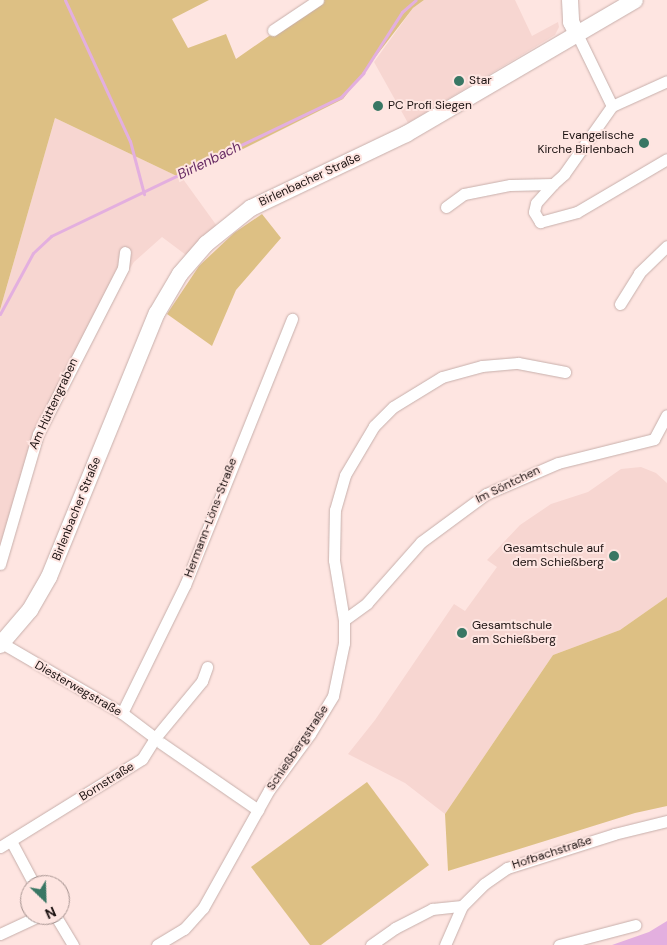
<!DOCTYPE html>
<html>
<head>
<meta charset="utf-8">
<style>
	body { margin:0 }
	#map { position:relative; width:667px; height:945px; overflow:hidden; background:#fee5e1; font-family:"DM Sans",sans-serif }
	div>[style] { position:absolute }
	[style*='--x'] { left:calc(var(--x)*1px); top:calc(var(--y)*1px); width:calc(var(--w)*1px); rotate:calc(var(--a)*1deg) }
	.built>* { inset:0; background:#f7d6d1 }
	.green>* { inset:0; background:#ddc084 }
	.water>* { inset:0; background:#e3afdf }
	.stream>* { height:3px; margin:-1.5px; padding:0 1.5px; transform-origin:1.5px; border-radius:1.5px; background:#e3afdf }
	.roads { filter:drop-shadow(0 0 1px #c7afab) drop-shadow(0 0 1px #c7afab) }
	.street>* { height:11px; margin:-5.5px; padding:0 5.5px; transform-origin:5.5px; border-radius:5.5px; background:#fff }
	.secondary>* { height:16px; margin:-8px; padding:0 8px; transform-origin:8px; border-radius:8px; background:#fff }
	.dots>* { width:14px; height:14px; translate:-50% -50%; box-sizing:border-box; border:2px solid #fee5e1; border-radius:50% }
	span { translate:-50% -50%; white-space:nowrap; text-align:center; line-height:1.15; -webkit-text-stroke:4px #fee5e1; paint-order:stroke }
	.poi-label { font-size:12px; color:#1a1110 }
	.left { translate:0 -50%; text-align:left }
	.right { translate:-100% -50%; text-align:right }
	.street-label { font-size:12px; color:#1a1110 }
	.water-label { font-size:14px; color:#662963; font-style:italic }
	.north { position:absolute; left:20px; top:875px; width:50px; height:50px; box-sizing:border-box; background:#fee5e1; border:1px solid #a3908d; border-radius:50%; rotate:156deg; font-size:14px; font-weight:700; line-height:20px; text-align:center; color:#1a1110 }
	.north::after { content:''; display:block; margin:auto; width:18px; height:22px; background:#397764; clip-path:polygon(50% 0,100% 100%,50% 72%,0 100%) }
</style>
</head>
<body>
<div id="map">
	<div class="built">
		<i style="clip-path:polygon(424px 0,515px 0,532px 36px,558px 22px,559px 27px,555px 35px,408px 123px,374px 62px,413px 8px)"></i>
		<i style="clip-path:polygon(55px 118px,183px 179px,222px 233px,194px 261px,162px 237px,134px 262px,125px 276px,42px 440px,0 572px,0 310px)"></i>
		<i style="clip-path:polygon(641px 467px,656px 473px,667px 483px,667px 597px,620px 630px,553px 655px,445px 814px,405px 783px,348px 754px,375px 720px,454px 604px,465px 611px,497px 567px,487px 560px,520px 525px,551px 504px,588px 492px,621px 469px)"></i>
	</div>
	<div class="green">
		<i style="clip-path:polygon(0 0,209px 0,172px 19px,188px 48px,226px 34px,236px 59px,321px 0,424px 0,413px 8px,343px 99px,183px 179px,55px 118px,0 310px)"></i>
		<i style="clip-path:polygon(262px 214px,281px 238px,236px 290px,212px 346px,167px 314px,199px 266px,234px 233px)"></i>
		<i style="clip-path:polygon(667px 597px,667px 806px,635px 813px,448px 871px,445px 814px,553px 655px,620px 630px)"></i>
		<i style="clip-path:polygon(367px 782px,429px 865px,321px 945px,310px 945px,251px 867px)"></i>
	</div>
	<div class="water">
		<i style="clip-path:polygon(667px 921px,667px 945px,612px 945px,649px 932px)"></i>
	</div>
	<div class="stream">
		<i style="--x:65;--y:0;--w:155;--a:65.3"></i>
		<i style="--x:130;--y:141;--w:55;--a:75.2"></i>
		<i style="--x:0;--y:314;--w:69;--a:-61.6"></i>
		<i style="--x:33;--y:253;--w:25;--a:-43"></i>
		<i style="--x:51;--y:236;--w:322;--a:-25.6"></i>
		<i style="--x:341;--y:97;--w:33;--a:-47"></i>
		<i style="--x:363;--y:73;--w:72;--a:-57.4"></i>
		<i style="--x:402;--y:12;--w:18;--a:-41"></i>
	</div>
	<div class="roads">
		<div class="street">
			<i style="--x:273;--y:30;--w:54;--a:-33.7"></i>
			<i style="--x:612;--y:106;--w:60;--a:-24.4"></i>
			<i style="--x:553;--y:184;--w:25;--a:132"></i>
			<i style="--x:536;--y:203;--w:9;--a:103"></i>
			<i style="--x:534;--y:212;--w:12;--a:59"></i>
			<i style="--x:540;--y:222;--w:38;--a:-15"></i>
			<i style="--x:577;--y:212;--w:104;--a:-30.5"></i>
			<i style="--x:446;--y:207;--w:22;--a:-36"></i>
			<i style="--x:464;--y:194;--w:47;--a:-11.1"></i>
			<i style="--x:510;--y:185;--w:43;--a:-1.3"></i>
			<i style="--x:553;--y:184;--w:15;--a:-42"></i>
			<i style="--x:564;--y:174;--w:83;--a:-54.8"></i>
			<i style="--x:612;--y:106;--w:82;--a:-115.9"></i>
			<i style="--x:620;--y:304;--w:36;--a:-58"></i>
			<i style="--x:639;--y:273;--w:39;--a:-44"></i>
			<i style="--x:0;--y:564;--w:135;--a:-73.7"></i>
			<i style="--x:38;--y:434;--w:186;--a:-62.9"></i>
			<i style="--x:123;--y:268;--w:16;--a:-83"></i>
			<i style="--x:344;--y:620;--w:29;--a:-36"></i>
			<i style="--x:367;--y:603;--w:81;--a:-48.5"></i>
			<i style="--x:421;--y:542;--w:81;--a:-36.4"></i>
			<i style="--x:486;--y:494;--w:78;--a:-23.3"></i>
			<i style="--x:558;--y:463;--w:99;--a:-14"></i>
			<i style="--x:654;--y:439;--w:27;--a:-62"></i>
			<i style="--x:0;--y:642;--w:141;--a:30.2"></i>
			<i style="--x:122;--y:713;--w:41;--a:37.1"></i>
			<i style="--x:122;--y:713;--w:143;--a:-63.8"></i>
			<i style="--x:185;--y:585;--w:287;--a:-68.1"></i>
			<i style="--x:161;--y:743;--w:118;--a:34.6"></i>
			<i style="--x:11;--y:841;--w:49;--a:61.9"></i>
			<i style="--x:0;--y:847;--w:167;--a:-31.8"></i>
			<i style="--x:142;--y:759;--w:25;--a:-58"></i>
			<i style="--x:155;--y:738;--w:74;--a:-50.5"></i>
			<i style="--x:202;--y:681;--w:15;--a:-70"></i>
			<i style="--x:55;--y:915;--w:35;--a:59"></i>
			<i style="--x:0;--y:934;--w:45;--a:-24.9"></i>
			<i style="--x:157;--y:945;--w:31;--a:-31"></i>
			<i style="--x:184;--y:929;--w:28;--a:-48"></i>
			<i style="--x:203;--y:908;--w:135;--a:-60.8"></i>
			<i style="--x:269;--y:790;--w:69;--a:-53.8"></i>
			<i style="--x:310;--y:734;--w:44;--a:-58.8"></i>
			<i style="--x:333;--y:696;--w:54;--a:-78.3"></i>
			<i style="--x:344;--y:643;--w:23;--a:-90"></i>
			<i style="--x:344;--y:620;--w:61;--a:-99.5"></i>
			<i style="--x:334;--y:560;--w:50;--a:-88.9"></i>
			<i style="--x:335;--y:510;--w:36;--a:-74"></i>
			<i style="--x:345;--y:475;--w:57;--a:-59.4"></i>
			<i style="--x:374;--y:426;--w:27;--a:-45"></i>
			<i style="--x:393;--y:407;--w:57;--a:-31.5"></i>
			<i style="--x:442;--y:377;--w:41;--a:-15.4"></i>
			<i style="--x:482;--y:366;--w:36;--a:-5"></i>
			<i style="--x:518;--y:363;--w:48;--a:10.8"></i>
			<i style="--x:371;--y:945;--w:29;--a:-35"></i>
			<i style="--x:395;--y:928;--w:42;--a:-27.2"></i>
			<i style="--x:432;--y:909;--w:30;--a:-6"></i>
			<i style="--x:445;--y:945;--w:43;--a:-66.4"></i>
			<i style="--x:462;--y:906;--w:31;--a:-45"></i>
			<i style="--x:484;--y:884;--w:28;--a:-35"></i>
			<i style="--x:507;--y:868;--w:112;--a:-17.6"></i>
			<i style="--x:614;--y:834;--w:55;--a:-13.8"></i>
			<i style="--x:559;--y:945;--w:79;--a:-14.7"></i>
		</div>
		<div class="secondary">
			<i style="--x:570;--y:0;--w:22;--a:87"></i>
			<i style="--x:571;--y:22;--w:11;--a:63"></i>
			<i style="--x:0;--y:645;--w:46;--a:-49.4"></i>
			<i style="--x:30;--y:610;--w:38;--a:-60"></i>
			<i style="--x:49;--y:577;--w:285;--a:-67.8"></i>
			<i style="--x:157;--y:313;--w:45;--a:-59.5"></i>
			<i style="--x:180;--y:274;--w:40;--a:-49"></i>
			<i style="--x:206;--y:244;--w:58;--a:-38.7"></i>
			<i style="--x:251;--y:208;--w:172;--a:-25.5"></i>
			<i style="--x:406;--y:134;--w:265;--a:-30.3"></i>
		</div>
	</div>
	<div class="dots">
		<i style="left:459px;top:81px;background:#397764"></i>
		<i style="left:378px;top:106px;background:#397764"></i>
		<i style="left:644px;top:143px;background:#397764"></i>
		<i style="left:614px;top:556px;background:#397764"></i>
		<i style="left:462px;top:633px;background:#397764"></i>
	</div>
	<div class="poi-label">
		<span class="left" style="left:469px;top:81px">Star</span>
		<span class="left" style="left:388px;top:106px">PC Profi Siegen</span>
		<span class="right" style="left:634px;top:143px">Evangelische<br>Kirche Birlenbach</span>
		<span class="right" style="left:604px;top:556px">Gesamtschule auf<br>dem Schießberg</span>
		<span class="left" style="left:472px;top:633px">Gesamtschule<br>am Schießberg</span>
	</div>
	<div class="street-label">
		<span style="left:310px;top:180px;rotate:-25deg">Birlenbacher Straße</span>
		<span style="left:54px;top:404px;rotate:-65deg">Am Hüttengraben</span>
		<span style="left:508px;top:485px;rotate:-26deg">Im Söntchen</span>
		<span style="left:77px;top:509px;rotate:-68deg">Birlenbacher Straße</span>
		<span style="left:211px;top:518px;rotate:-69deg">Hermann-Löns-Straße</span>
		<span style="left:78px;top:689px;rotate:30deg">Diesterwegstraße</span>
		<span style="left:298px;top:748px;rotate:-56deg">Schießbergstraße</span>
		<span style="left:107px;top:782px;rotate:-32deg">Bornstraße</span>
		<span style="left:552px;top:853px;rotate:-18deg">Hofbachstraße</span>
	</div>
	<div class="water-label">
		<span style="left:209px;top:160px;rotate:-26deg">Birlenbach</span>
	</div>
	<div class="north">N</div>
</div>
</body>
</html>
